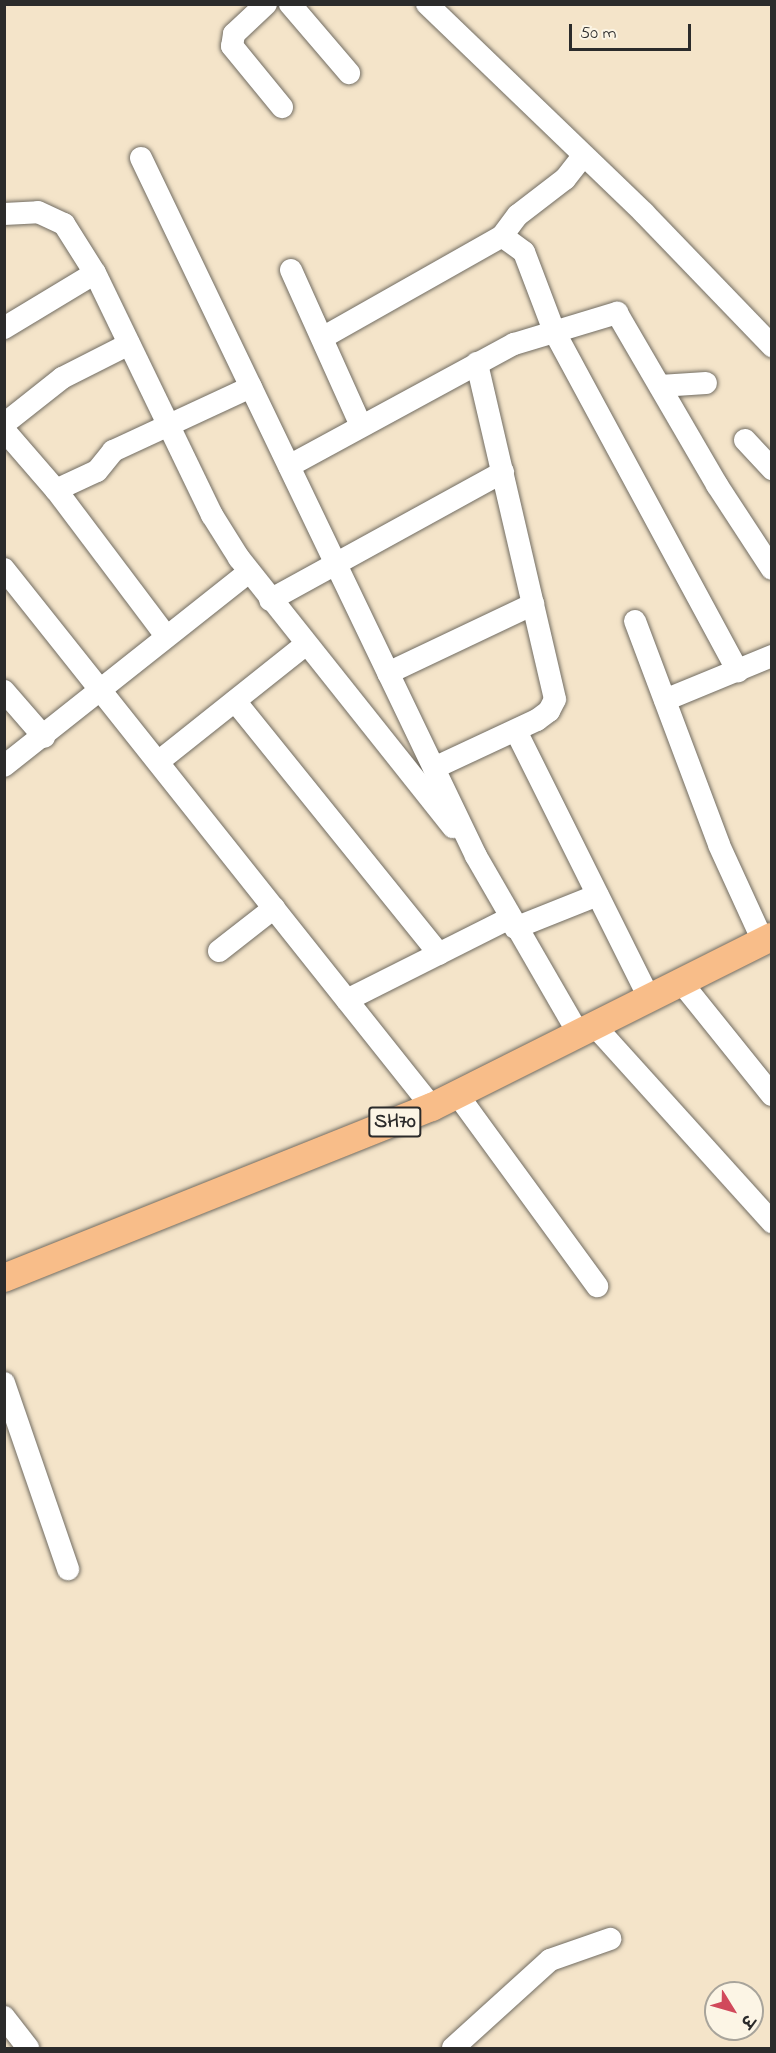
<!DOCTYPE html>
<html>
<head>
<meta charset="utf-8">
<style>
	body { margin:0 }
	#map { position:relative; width:776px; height:2053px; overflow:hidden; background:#f4e4c9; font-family:"Indie Flower","Playpen Sans Deva",sans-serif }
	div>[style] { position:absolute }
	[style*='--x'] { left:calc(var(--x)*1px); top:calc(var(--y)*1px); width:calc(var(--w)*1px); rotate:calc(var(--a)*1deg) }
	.roads { filter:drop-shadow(0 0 2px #716c62) drop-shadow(0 0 2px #716c62) }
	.minor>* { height:22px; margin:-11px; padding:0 11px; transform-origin:11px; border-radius:11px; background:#fff }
	.major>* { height:28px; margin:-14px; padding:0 14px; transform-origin:14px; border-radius:14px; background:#f8bd89 }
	span { translate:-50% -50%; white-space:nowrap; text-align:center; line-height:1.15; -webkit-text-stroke:6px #fcf5e5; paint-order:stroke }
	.shield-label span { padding:2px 4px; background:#fcf5e5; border:2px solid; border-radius:4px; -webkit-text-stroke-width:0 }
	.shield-label { font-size:20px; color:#2b2b2b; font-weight:700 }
	.frame { position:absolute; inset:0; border:6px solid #2b2b2b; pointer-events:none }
	.north { position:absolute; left:704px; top:1981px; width:60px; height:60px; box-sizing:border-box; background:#fcf5e5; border:2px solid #a8a49b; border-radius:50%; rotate:127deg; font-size:16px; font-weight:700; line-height:24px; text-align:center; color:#2b2b2b }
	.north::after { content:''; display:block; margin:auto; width:21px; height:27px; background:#d1495b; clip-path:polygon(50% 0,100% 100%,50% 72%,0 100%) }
	.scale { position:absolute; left:569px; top:24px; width:122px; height:27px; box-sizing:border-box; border:3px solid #2b2b2b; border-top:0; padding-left:8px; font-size:18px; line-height:21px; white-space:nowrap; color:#2b2b2b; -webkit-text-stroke:4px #fcf5e5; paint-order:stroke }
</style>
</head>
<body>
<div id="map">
	<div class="roads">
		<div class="minor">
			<i style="--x:266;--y:4;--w:44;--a:136.8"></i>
			<i style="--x:234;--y:34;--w:12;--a:99"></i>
			<i style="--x:232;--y:46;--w:79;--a:50.7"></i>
			<i style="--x:290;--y:4;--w:91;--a:49.5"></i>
			<i style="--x:427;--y:4;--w:301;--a:43.9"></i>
			<i style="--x:644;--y:213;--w:185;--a:46.1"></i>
			<i style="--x:141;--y:158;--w:774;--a:64.36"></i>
			<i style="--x:476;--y:856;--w:204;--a:60"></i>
			<i style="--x:4;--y:214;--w:34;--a:-3"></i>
			<i style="--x:38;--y:212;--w:29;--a:25"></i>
			<i style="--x:64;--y:224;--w:58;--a:57.7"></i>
			<i style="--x:95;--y:273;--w:269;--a:64.2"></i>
			<i style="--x:212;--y:515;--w:51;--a:57.9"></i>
			<i style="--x:239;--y:558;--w:344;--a:51.5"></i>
			<i style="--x:502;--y:236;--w:27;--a:36"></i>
			<i style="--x:524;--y:252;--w:85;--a:69.2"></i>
			<i style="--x:554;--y:331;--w:387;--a:61.6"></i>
			<i style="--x:291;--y:270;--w:171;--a:65.8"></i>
			<i style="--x:4;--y:328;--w:106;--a:-31.1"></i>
			<i style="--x:322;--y:338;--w:207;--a:-29.5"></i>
			<i style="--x:502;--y:236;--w:26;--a:-53"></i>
			<i style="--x:518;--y:215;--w:59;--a:-37.5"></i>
			<i style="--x:565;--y:179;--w:29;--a:-52"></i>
			<i style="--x:660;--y:386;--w:46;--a:-3.7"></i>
			<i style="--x:4;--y:424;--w:74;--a:-38.4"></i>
			<i style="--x:62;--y:378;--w:75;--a:-26.9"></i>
			<i style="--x:4;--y:430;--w:79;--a:49.1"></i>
			<i style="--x:56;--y:490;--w:45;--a:-24.9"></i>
			<i style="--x:97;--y:471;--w:26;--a:-51"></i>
			<i style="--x:113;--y:451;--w:152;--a:-24.9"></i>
			<i style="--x:745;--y:440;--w:40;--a:47"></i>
			<i style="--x:289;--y:466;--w:256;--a:-28.5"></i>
			<i style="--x:514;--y:344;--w:108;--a:-16.8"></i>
			<i style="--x:617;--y:313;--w:199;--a:59.8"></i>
			<i style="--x:717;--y:485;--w:100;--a:56.8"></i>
			<i style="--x:56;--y:490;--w:183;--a:53"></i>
			<i style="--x:4;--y:569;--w:687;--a:51.5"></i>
			<i style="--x:270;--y:600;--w:266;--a:-28.8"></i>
			<i style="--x:635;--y:621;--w:239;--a:69.4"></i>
			<i style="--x:719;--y:845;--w:106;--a:65.4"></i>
			<i style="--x:388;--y:673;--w:161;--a:-25.4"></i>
			<i style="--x:4;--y:691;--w:61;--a:49"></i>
			<i style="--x:665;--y:700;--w:116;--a:-22.4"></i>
			<i style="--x:235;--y:701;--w:325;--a:51.1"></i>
			<i style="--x:516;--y:731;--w:298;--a:63.5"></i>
			<i style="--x:158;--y:762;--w:188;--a:-38.5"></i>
			<i style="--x:4;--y:766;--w:313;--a:-38.4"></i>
			<i style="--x:434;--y:768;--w:114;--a:-25"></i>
			<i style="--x:537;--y:720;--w:15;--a:-37"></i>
			<i style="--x:549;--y:711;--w:13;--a:-63"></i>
			<i style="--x:555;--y:699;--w:345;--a:-103.1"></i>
			<i style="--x:515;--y:928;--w:89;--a:-21.7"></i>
			<i style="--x:219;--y:951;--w:70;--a:-38"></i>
			<i style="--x:681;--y:982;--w:145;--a:51.2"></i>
			<i style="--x:347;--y:1000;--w:182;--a:-26.7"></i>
			<i style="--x:594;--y:1025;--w:266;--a:47.9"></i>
			<i style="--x:457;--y:1094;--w:238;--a:53.9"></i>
			<i style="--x:4;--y:1383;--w:197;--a:71"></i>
			<i style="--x:4;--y:2017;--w:39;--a:52"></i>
			<i style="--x:453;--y:2048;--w:131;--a:-42.2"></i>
			<i style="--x:550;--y:1960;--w:64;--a:-19.3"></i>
		</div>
		<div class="major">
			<i style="--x:4;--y:1278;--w:461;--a:-21.8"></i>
			<i style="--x:432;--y:1107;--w:380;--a:-26.6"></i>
		</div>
	</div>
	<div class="shield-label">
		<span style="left:395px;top:1122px">SH70</span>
	</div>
	<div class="frame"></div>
	<div class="north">उ</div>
	<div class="scale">50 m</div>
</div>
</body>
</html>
